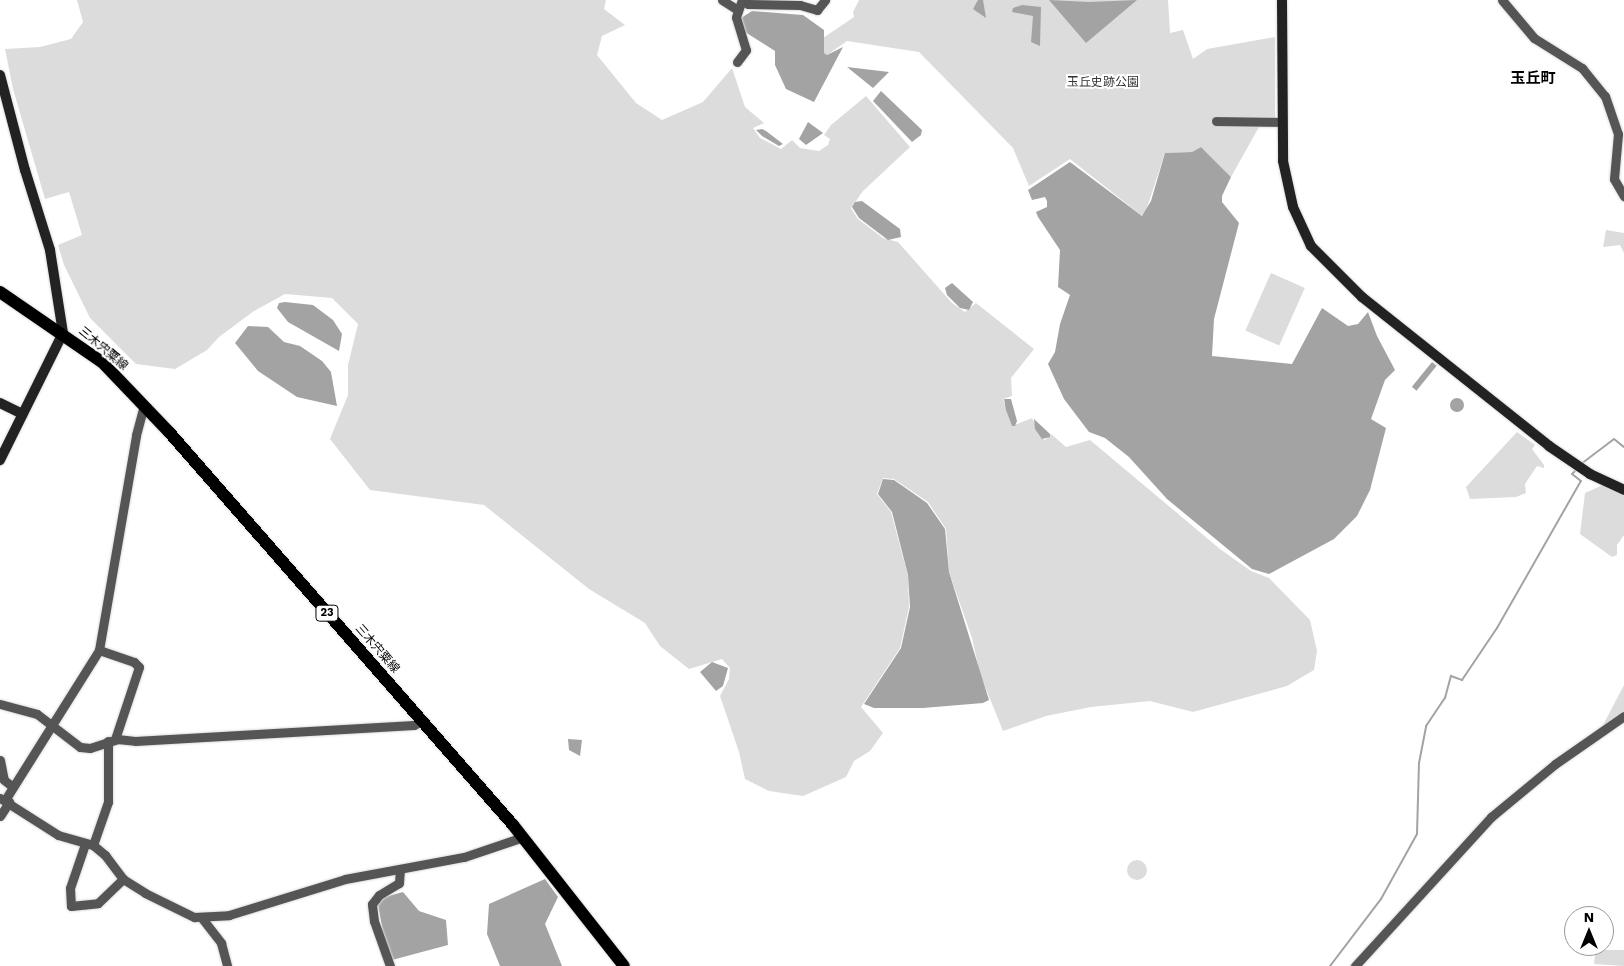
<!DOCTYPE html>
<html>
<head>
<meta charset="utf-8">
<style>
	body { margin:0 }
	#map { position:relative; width:1624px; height:966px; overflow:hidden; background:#fff; font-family:"Work Sans","Noto Sans JP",sans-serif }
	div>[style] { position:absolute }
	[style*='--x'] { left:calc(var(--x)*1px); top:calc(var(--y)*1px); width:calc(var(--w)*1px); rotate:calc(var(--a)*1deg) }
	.green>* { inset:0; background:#dcdcdc; transform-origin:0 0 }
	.round { border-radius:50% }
	.water>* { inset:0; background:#a3a3a3; transform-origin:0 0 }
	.stream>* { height:2px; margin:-1px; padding:0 1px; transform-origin:1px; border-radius:1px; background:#a3a3a3 }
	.roads { filter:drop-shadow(0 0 1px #dbdbdb) drop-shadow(0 0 1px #dbdbdb) }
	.street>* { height:9px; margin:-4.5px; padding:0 4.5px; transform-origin:4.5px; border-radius:4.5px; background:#555 }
	.secondary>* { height:10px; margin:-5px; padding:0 5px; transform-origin:5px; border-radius:5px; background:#222 }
	.primary>* { height:12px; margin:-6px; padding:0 6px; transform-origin:6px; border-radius:6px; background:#000 }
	span { translate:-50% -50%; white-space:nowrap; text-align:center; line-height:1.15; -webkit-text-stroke:4px #fff; paint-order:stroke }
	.shield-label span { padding:1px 4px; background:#fff; border:1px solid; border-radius:4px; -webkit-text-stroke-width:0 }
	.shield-label { font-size:11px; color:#000; font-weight:700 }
	.park-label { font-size:12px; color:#333 }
	.street-label { font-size:12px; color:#000 }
	.quarter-label { font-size:15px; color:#000; font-weight:700 }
	.north { position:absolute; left:1564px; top:906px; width:50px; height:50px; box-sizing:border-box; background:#fff; border:1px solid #999; border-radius:50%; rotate:0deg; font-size:14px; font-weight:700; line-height:20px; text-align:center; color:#000 }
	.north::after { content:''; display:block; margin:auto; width:18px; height:22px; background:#000; clip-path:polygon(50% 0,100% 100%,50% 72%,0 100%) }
</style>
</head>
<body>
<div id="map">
	<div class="green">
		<i style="clip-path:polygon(77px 0,606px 0,604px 9px,625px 25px,602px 36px,597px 55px,636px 103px,662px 120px,703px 102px,732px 68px,745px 107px,764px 123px,753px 128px,760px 138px,781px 149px,792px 140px,800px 148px,819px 151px,828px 145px,830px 139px,824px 135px,831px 125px,866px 96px,910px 147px,863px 191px,851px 208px,858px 219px,883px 238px,898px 242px,952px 303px,965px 312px,976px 303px,1034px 349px,1011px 378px,1012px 396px,1003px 399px,1012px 426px,1032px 418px,1042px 438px,1045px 440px,1051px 434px,1066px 447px,1090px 440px,1220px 549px,1251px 571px,1269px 578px,1310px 620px,1317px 651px,1314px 670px,1287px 686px,1193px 712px,1150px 701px,1091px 707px,1046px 716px,1003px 731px,980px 674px,972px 638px,949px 572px,946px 529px,928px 502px,894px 479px,883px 478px,877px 494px,891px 512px,900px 546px,908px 576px,909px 607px,900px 648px,861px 707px,883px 733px,870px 751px,854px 761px,846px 777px,803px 796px,769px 791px,745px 779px,739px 752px,720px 696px,729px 679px,730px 668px,722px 659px,689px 669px,660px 646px,645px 623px,589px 589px,484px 505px,370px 490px,330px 439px,348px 395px,348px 365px,358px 324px,332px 298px,285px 294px,254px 311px,219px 337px,207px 350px,175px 369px,136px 364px,90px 318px,64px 265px,58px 245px,82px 235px,69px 192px,45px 199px,13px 89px,5px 49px,40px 47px,71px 39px,83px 22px)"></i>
		<i style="clip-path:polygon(859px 0,1168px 0,1170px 33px,1183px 30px,1193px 59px,1207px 49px,1275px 37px,1275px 126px,1259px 127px,1231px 177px,1201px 147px,1192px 152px,1165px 153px,1145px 214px,1141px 215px,1070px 159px,1029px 186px,1013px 148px,919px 52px,847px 41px,827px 55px,824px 53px,823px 38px,854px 17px,853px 12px)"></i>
		<i style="clip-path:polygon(1606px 230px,1624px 233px,1624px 253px,1620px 245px,1603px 247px)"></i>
		<i style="left:1271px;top:273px;width:37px;height:63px;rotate:24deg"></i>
		<i style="clip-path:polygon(1517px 432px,1535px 445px,1532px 449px,1544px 465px,1544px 468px,1537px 466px,1525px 484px,1526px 493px,1516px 497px,1470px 499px,1466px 487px)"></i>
		<i style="clip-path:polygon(1603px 485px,1624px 495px,1624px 535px,1617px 545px,1617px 555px,1612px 557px,1580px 534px,1585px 493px)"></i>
		<i style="clip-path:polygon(1624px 685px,1624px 711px,1602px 727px)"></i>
		<i class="round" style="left:1127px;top:860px;width:20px;height:20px"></i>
		<i style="clip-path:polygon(1596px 946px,1600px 946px,1600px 950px,1624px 950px,1624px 966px,1594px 964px)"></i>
	</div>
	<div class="water">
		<i style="clip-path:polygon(978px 0,983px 0,986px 18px,973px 9px)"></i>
		<i style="clip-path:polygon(1049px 0,1089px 2px,1137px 0,1086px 43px)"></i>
		<i style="clip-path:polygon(1022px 5px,1041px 7px,1040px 46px,1031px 42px,1033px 16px,1012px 12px,1013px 8px)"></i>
		<i style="clip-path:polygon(752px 11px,803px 15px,824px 30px,824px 53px,827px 55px,843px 47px,814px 102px,786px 89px,775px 65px,775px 51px,745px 32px,741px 18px)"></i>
		<i style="clip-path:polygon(847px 67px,889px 72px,873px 88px)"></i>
		<i style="clip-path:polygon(881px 91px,922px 130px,921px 135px,912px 142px,873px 101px)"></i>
		<i style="clip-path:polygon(808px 122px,823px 133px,806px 145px,799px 139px)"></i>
		<i style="clip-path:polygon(762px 129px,766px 131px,783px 144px,779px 146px,762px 136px,756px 130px)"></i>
		<i style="clip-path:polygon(1201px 147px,1231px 177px,1222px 196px,1222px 202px,1239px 223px,1214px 319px,1212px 356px,1292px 364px,1322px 308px,1348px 326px,1358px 324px,1368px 312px,1377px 336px,1395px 370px,1385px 380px,1371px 419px,1386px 428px,1370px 490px,1357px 516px,1334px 539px,1269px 574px,1252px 569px,1167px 499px,1129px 457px,1105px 438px,1089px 432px,1064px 399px,1048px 364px,1055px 352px,1060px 324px,1070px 295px,1058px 287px,1060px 250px,1038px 217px,1036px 212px,1047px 207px,1047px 201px,1045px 197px,1032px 200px,1028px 190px,1070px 162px,1142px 216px,1151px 201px,1165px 153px,1192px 152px)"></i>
		<i style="clip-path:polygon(862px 201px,900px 229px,901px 237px,888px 240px,859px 218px,852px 207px,855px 202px)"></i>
		<i style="clip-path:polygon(952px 283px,973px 302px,969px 310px,960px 308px,947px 295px,945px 288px)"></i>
		<i style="clip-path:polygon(285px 302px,313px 305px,333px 320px,342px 334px,339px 351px,288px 322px,277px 308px,279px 303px)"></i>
		<i style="clip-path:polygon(248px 326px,268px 327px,284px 342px,300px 346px,322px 361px,331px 372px,337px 406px,297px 397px,258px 371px,235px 343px)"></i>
		<i style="left:1432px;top:362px;width:6px;height:32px;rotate:39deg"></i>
		<i class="round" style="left:1450px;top:398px;width:14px;height:14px"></i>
		<i style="clip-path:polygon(1004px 399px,1011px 399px,1017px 421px,1015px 426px,1012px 426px,1006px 410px)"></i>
		<i style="clip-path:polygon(1034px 419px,1050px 434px,1050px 437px,1042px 439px,1035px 429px)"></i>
		<i style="clip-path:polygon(883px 479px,894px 480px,927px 503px,945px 529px,949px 572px,989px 700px,983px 703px,923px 708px,874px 708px,864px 704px,901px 648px,910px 607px,908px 575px,892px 512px,878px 494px)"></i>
		<i style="clip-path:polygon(712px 662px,728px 668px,723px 686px,716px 691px,700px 672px)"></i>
		<i style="clip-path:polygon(568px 739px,582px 740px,580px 756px,569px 750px)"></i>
		<i style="clip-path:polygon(545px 879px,558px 897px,545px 924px,562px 966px,500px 966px,487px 934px,489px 904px)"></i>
		<i style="clip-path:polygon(403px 892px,419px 911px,446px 920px,448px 945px,392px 960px,384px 938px,378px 905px,381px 898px)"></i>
	</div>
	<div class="stream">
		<i style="--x:1581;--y:464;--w:41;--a:-37.1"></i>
		<i style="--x:1614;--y:439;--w:13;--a:39"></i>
		<i style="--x:1330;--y:966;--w:84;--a:-52.7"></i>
		<i style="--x:1381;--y:899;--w:74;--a:-61"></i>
		<i style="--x:1417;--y:834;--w:71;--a:-88.4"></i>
		<i style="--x:1419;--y:763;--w:38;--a:-79"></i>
		<i style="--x:1426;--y:726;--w:34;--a:-56"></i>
		<i style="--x:1445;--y:698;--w:23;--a:-75"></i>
		<i style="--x:1451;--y:676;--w:12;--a:20"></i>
		<i style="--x:1462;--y:680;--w:63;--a:-56.1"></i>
		<i style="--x:1497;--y:628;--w:169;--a:-60.3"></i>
		<i style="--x:1581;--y:481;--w:11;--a:-142"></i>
		<i style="--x:1572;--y:474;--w:6;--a:-45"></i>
	</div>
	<div class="roads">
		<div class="street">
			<i style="--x:722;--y:0;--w:19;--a:32"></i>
			<i style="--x:742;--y:0;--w:7;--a:34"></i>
			<i style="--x:748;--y:4;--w:52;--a:1.1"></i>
			<i style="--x:800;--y:5;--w:18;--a:16"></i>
			<i style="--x:817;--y:10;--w:13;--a:-51"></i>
			<i style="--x:1502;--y:0;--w:50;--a:49.9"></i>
			<i style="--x:1534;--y:38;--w:57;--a:32"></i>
			<i style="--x:1582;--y:68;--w:36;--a:51"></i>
			<i style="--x:1605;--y:96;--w:40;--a:71.1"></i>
			<i style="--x:1618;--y:134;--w:45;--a:95.1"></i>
			<i style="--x:1614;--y:179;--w:20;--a:60"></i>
			<i style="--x:737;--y:62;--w:15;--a:-53"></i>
			<i style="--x:746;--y:50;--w:34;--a:-107"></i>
			<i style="--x:736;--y:17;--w:18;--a:-71"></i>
			<i style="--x:1216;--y:121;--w:66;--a:0.9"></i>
			<i style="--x:99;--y:650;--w:37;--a:19"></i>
			<i style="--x:134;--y:662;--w:7;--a:45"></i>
			<i style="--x:139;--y:667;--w:76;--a:108.4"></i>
			<i style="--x:0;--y:704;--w:38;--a:15"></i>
			<i style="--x:37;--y:714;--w:54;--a:37.5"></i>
			<i style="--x:80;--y:747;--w:10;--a:6"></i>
			<i style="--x:90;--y:748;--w:28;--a:-18"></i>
			<i style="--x:117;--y:739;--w:18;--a:6"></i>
			<i style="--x:135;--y:741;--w:279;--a:-3.3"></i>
			<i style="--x:414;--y:725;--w:10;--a:-29"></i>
			<i style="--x:0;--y:760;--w:20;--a:79"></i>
			<i style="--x:4;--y:780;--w:11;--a:38"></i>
			<i style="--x:0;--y:798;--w:69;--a:32.5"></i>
			<i style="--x:58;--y:835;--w:36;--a:16"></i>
			<i style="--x:93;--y:845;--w:16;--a:40"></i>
			<i style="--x:105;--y:855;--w:30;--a:53"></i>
			<i style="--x:123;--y:879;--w:26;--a:32"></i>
			<i style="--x:145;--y:893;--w:55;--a:26.1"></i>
			<i style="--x:194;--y:917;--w:35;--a:-3"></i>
			<i style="--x:229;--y:915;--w:121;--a:-17.2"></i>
			<i style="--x:345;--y:879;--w:121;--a:-10.5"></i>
			<i style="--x:464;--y:857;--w:62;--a:-18.7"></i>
			<i style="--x:5;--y:800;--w:177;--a:-57.9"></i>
			<i style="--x:99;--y:650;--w:218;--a:-80.2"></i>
			<i style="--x:136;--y:435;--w:30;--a:-75"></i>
			<i style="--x:0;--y:816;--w:17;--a:-57"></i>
			<i style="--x:85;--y:844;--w:46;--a:108.8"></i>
			<i style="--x:70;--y:888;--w:18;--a:87"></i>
			<i style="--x:71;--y:906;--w:27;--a:-6"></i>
			<i style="--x:98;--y:903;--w:35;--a:-44"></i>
			<i style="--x:93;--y:845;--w:46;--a:-70.8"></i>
			<i style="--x:108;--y:802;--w:61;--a:-90"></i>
			<i style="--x:201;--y:917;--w:33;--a:52"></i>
			<i style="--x:221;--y:943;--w:24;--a:75"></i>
			<i style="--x:390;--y:966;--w:48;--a:-109.6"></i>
			<i style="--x:374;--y:921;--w:17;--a:-97"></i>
			<i style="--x:372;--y:904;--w:11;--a:-52"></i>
			<i style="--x:379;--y:895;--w:23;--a:-31"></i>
			<i style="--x:399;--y:883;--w:14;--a:-86"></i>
			<i style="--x:1355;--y:966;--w:202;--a:-47.6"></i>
			<i style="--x:1491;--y:817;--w:83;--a:-39.6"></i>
			<i style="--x:1555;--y:764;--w:84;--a:-34.8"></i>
		</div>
		<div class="secondary">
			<i style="--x:1282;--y:0;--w:161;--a:89.6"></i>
			<i style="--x:1283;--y:161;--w:47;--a:77.7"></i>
			<i style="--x:1293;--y:207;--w:43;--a:65.2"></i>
			<i style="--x:1311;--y:246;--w:72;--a:45"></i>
			<i style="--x:1362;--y:297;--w:239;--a:38.5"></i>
			<i style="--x:1549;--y:446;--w:50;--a:34.3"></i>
			<i style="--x:1590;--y:474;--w:38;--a:25"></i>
			<i style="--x:0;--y:75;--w:98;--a:75.3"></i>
			<i style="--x:25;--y:170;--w:84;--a:72.6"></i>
			<i style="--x:50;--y:250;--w:84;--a:81.1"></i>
			<i style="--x:63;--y:333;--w:142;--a:116.4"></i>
			<i style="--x:0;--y:403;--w:25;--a:26"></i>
		</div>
		<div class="primary">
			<i style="--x:0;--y:292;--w:124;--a:34.5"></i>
			<i style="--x:102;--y:362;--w:97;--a:46.3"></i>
			<i style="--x:169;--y:432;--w:522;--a:48.8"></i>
			<i style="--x:513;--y:825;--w:179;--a:51.8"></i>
		</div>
	</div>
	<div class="shield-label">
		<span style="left:327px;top:613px">23</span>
	</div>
	<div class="park-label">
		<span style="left:1103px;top:83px">玉丘史跡公園</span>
	</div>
	<div class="street-label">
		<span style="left:103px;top:349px;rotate:40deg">三木宍粟線</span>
		<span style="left:377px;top:649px;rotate:49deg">三木宍粟線</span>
	</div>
	<div class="quarter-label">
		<span style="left:1533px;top:79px">玉丘町</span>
	</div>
	<div class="north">N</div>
</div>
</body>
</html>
